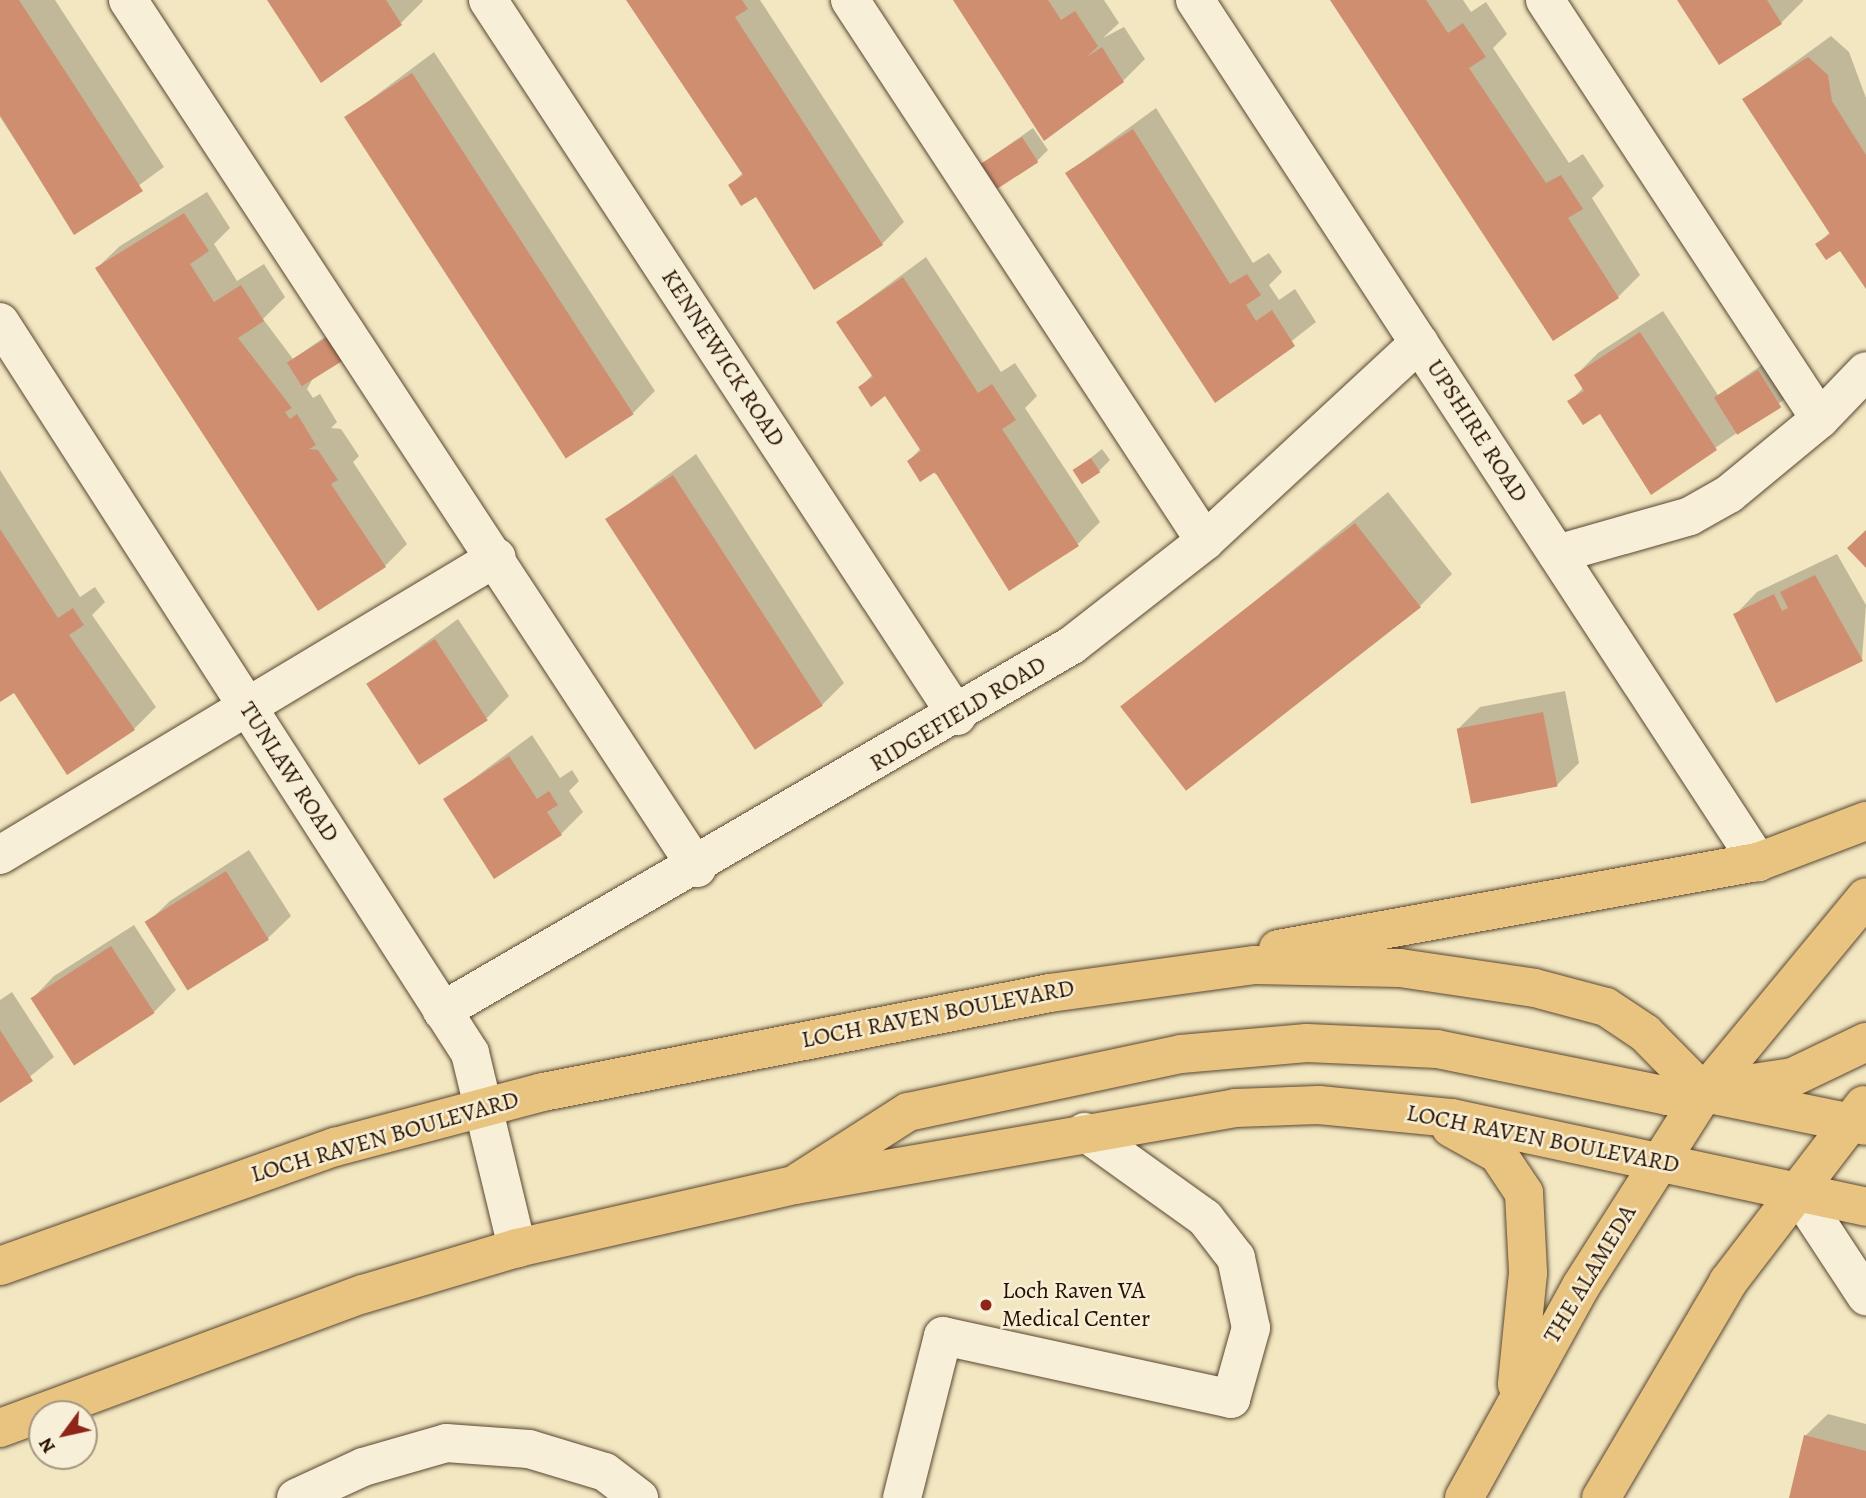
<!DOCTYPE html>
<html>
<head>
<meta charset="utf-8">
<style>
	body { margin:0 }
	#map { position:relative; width:1866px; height:1498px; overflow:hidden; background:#f2e7c1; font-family:Alegreya,serif }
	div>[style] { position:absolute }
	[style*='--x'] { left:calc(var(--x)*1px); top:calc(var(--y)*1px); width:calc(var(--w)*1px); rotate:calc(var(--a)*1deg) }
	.shadow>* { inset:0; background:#0003 }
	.building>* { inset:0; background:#d08e70; transform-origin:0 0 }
	.roads { filter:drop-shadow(0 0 2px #5a4630) drop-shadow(0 0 2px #5a4630) }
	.minor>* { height:38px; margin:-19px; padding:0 19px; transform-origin:19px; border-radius:19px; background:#f7efd7 }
	.major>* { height:38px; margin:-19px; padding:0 19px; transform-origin:19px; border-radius:19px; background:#e9c480 }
	.dots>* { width:19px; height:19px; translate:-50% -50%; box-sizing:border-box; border:4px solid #f7efd7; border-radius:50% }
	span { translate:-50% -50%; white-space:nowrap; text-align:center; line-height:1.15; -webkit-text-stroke:5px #f7efd7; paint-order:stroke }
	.street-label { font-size:24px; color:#281100 }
	.poi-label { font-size:24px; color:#281100 }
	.left { translate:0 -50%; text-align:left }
	.north { position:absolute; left:28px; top:1400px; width:70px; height:70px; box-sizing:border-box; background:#f7efd7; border:2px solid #a49681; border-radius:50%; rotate:237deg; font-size:19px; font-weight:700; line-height:28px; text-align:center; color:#281100 }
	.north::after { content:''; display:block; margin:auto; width:24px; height:32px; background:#8f2418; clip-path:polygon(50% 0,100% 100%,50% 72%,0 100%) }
</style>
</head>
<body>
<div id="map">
	<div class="shadow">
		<i style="clip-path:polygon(0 0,55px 0,164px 167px,75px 232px,0 117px)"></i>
		<i style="clip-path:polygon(270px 0,422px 0,423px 1px,401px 23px)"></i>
		<i style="clip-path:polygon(629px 0,760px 0,904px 222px,882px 244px,730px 185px,743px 173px)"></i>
		<i style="clip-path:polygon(955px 0,1104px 0,1119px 23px,1103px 38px,1124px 27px,1145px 59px,1123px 81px)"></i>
		<i style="clip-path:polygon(1332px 0,1463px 0,1471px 12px,1486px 2px,1507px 34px,1493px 48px,1569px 163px,1583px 154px,1604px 186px,1592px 198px,1640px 275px,1618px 297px)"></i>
		<i style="clip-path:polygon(1679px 0,1803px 0,1803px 1px,1781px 23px)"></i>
		<i style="clip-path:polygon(1831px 36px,1849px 52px,1866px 98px,1866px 286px,1841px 248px,1818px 244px,1830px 232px,1744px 99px)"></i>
		<i style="clip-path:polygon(434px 52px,655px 391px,633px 413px,346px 118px)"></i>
		<i style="clip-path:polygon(1156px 108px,1253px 263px,1269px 253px,1282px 272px,1269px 285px,1279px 300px,1295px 289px,1316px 322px,1215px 401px,1067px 173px)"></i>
		<i style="clip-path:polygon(1033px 128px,1048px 150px,1037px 161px,983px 163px)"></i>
		<i style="clip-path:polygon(207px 192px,230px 228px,214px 244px,237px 281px,264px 264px,285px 297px,263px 319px,293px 359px,342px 325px,307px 389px,313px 398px,320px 394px,337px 422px,331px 428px,341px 429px,359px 456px,353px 462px,407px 544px,385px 566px,97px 268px,120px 246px)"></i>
		<i style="clip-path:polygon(926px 257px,1001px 372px,1015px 363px,1037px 396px,1025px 408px,1100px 522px,1078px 544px,909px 461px,921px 448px,886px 394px,860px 387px,873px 374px,838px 322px)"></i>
		<i style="clip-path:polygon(1663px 311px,1718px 395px,1769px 360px,1791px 395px,1652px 492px,1601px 412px,1570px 401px,1584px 387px,1576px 375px,1598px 353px)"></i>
		<i style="clip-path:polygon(1102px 449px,1110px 460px,1099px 471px,1074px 471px)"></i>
		<i style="clip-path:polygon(696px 454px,844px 683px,822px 705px,607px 520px)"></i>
		<i style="clip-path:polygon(0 470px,80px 597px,95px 587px,105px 602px,92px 615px,156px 707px,134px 729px,14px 691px,0 700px)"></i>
		<i style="clip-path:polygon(1388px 492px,1452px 574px,1420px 606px,1124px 709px)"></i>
		<i style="clip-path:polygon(1837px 554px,1866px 605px,1862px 659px,1735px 615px,1757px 592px)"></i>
		<i style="clip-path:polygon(458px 619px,509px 696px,487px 718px,369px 684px)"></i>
		<i style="clip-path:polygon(1565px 691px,1579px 763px,1557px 785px,1458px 729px,1480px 707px)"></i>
		<i style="clip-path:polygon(532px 735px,560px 778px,572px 770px,579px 781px,569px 791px,583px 812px,561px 834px,445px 800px)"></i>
		<i style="clip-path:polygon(249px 850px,291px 916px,268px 938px,190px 988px,147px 923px,170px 901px)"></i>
		<i style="clip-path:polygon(134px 925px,176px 990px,154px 1012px,32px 999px,54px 976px)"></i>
		<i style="clip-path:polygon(12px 992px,54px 1057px,0 1101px,0 1000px)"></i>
		<i style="clip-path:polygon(1828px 1414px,1866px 1424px,1866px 1498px,1791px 1498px,1805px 1436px)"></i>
	</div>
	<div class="building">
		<i style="clip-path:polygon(0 0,19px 0,143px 191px,74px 235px,0 115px)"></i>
		<i style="clip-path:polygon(267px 0,386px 0,402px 25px,321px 83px)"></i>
		<i style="clip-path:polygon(626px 0,742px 0,748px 9px,735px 17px,883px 245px,814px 290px,756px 197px,741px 206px,728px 185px,743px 175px)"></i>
		<i style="clip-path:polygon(953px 0,1048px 0,1061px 20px,1075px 11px,1098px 46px,1087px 57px,1102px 47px,1124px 82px,1044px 141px)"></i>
		<i style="clip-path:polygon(1330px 0,1426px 0,1448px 33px,1463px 23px,1486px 57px,1469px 68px,1546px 183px,1561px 175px,1583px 209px,1568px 218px,1619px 298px,1553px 341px)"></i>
		<i style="clip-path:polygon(1677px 0,1767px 0,1782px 24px,1719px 65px)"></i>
		<i style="clip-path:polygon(1808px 57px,1828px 75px,1832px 101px,1866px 155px,1866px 289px,1840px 251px,1826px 260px,1815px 244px,1830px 234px,1742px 99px)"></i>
		<i style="left:412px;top:73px;width:407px;height:81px;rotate:57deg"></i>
		<i style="clip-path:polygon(1133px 129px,1230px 284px,1247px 274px,1261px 295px,1246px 305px,1256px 321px,1272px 310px,1295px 346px,1215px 403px,1065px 173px)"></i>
		<i style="left:1022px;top:137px;width:30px;height:49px;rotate:57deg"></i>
		<i style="clip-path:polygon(184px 213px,209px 251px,190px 264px,214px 302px,241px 285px,264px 321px,238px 338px,292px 408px,285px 412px,290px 419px,297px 414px,316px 445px,309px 449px,318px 450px,338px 480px,331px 484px,386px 567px,318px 611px,95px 268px)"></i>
		<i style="clip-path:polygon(903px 277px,978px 393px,992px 384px,1016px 420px,1002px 429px,1079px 546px,1009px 591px,935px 472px,920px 482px,907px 461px,921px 451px,885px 396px,871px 407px,858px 387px,873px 377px,836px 322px)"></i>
		<i style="clip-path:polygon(1640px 332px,1717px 450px,1651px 495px,1600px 414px,1583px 425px,1567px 401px,1584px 391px,1574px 375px)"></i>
		<i style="left:331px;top:335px;width:28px;height:52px;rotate:58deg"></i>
		<i style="left:1758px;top:370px;width:44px;height:52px;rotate:58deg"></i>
		<i style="left:1091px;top:458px;width:17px;height:22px;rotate:57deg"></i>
		<i style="left:673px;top:475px;width:275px;height:81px;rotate:57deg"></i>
		<i style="left:1355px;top:523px;width:107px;height:298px;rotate:52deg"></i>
		<i style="clip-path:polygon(0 529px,58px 618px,73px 608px,84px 625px,69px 635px,135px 730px,67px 775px,14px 693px,0 702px)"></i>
		<i style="clip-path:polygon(1866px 530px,1866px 568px,1847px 548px)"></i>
		<i style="clip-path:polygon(1815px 575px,1863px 661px,1776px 703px,1733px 614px,1774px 594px,1782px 611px,1788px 608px,1780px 592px)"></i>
		<i style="left:435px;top:639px;width:97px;height:82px;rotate:57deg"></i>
		<i style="left:1543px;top:712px;width:76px;height:88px;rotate:79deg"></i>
		<i style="clip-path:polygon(509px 756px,537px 799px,549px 791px,558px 805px,547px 812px,562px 835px,494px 879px,443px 799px)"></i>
		<i style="left:226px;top:871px;width:81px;height:96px;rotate:58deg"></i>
		<i style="left:111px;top:946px;width:80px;height:96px;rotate:57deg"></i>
		<i style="clip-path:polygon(0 1030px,33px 1081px,0 1103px)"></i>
		<i style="clip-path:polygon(1804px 1435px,1866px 1451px,1866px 1498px,1789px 1498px)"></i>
	</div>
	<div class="roads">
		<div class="minor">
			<i style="--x:128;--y:0;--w:1038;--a:56.75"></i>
			<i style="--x:488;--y:0;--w:856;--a:56.77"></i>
			<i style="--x:850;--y:0;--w:647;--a:56.73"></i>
			<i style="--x:1195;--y:0;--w:1030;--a:56.85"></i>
			<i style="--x:1545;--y:0;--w:501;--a:56.72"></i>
			<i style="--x:0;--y:322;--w:869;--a:57.26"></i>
			<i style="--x:470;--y:1053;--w:201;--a:76.4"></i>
			<i style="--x:1557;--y:554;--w:138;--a:-15.9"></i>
			<i style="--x:1690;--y:516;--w:45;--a:-29.4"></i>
			<i style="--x:1729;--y:494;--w:118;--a:-39.5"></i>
			<i style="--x:1820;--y:419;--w:66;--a:-46.2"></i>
			<i style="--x:0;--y:855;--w:579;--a:-30.95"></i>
			<i style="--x:442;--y:1011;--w:729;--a:-30.15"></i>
			<i style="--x:1072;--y:645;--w:169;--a:-38"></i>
			<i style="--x:1205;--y:541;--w:292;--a:-42.8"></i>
			<i style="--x:1797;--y:1191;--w:126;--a:56.7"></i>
			<i style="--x:296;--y:1498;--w:74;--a:-24.8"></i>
			<i style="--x:363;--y:1467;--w:86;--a:-16.1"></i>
			<i style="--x:446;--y:1443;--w:83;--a:4.1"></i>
			<i style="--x:529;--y:1449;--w:79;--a:16.8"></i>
			<i style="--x:605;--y:1472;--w:43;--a:37.4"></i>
			<i style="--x:902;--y:1498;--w:167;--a:-75.8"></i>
			<i style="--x:943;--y:1336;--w:295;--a:12.3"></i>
			<i style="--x:1231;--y:1399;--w:74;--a:-74.3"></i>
			<i style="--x:1251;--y:1328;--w:72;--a:-102.1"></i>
			<i style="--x:1236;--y:1258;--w:51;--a:-127.8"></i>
			<i style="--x:1205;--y:1218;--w:148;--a:-144.4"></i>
		</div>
		<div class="major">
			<i style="--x:1278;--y:949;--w:488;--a:-10.3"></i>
			<i style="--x:1758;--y:862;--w:116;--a:-20.8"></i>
			<i style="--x:1451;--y:1128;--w:54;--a:29"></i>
			<i style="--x:1498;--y:1154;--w:47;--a:56.3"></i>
			<i style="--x:1524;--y:1193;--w:80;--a:87.1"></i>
			<i style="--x:1528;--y:1273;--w:112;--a:95.7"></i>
			<i style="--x:800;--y:1181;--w:128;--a:-32.6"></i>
			<i style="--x:908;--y:1112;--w:279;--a:-12"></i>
			<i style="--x:1181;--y:1054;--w:126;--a:-5"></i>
			<i style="--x:1307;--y:1043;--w:130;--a:2.6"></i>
			<i style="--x:1437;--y:1049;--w:235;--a:11.5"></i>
			<i style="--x:1667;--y:1096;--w:127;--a:-8.6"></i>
			<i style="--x:1793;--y:1077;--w:81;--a:-25.6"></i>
			<i style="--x:0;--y:1266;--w:356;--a:-19.6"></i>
			<i style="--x:335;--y:1147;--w:215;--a:-14.8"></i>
			<i style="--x:543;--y:1092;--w:517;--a:-11.05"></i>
			<i style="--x:1050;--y:993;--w:207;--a:-7.8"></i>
			<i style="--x:1255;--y:965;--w:145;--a:1.2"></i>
			<i style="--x:1400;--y:968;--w:136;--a:8.4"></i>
			<i style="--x:1535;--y:988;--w:73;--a:15"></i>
			<i style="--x:1606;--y:1007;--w:47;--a:33.7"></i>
			<i style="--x:1645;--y:1033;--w:84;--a:45.5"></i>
			<i style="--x:1704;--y:1093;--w:165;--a:11.5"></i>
			<i style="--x:0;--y:1428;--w:387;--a:-20.3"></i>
			<i style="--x:363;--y:1294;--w:161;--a:-16.6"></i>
			<i style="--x:517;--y:1248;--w:285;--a:-12.8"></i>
			<i style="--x:795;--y:1185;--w:447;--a:-9.9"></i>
			<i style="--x:1235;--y:1108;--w:84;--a:-2"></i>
			<i style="--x:1319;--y:1105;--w:134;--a:5.6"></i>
			<i style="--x:1452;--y:1118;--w:423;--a:12.1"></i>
			<i style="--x:1464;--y:1498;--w:242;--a:-61.1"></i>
			<i style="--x:1581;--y:1286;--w:229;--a:-57.5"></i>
			<i style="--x:1704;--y:1093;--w:254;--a:-50.4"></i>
			<i style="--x:1601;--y:1498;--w:251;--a:-59.5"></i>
			<i style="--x:1728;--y:1282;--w:223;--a:-52.5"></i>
		</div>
	</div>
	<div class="dots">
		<i style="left:986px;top:1305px;background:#8f2418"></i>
	</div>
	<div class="street-label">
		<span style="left:723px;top:358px;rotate:57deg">KENNEWICK ROAD</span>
		<span style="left:1477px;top:431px;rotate:57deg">UPSHIRE ROAD</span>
		<span style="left:958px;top:714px;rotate:-31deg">RIDGEFIELD ROAD</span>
		<span style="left:289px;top:772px;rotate:57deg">TUNLAW ROAD</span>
		<span style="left:938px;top:1014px;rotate:-11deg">LOCH RAVEN BOULEVARD</span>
		<span style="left:385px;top:1137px;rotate:-16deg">LOCH RAVEN BOULEVARD</span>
		<span style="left:1543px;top:1139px;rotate:11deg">LOCH RAVEN BOULEVARD</span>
		<span style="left:1590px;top:1274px;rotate:-59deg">THE ALAMEDA</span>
	</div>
	<div class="poi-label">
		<span class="left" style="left:1002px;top:1305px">Loch Raven VA<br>Medical Center</span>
	</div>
	<div class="north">N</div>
</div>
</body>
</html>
